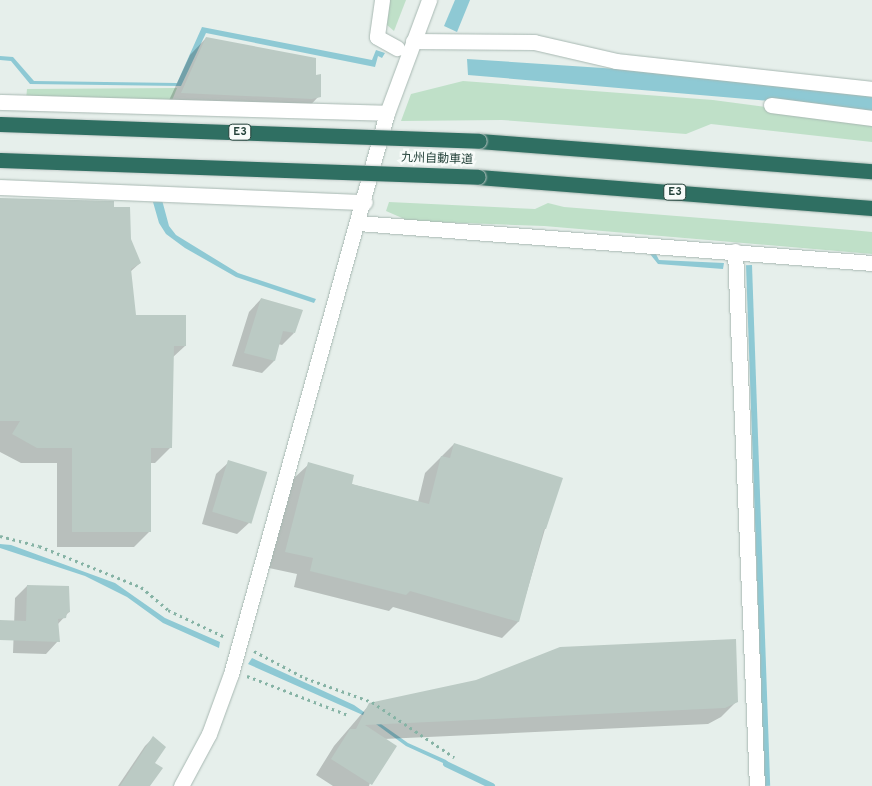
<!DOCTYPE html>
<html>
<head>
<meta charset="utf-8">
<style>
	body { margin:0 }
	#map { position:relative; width:872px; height:786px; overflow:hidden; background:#e6efeb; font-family:Overpass,"Noto Sans JP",sans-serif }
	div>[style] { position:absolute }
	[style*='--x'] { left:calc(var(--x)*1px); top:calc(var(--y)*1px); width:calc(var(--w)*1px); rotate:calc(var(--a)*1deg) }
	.green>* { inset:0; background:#bfe0c8 }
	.water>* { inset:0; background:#8ec9d4; transform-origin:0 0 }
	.shadow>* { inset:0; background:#0003 }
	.stream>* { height:6px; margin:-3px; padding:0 3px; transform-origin:3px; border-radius:3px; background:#8ec9d4 }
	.building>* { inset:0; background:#bbcac4; transform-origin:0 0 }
	.path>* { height:3px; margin-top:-1.5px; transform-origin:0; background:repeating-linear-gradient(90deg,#86b3a5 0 2.5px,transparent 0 6.5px) }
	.roads { filter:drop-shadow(0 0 1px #a8b8b2) drop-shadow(0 0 1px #a8b8b2) }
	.street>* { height:15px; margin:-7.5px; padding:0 7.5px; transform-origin:7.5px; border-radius:7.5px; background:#fff }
	.secondary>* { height:15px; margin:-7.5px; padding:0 7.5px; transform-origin:7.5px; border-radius:7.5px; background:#fff }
	.highway>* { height:15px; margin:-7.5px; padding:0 7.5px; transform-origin:7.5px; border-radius:7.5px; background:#2f6f62 }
	.bridges { filter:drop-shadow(0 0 1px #c2cac8) drop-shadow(0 0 1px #c2cac8) }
	.highway-bridge>* { height:15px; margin:-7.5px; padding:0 7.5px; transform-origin:7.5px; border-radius:7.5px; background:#2f6f62 }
	span { translate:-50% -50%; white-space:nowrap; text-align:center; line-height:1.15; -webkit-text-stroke:5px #f7fbf9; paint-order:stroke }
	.shield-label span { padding:1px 4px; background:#f7fbf9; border:1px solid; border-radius:4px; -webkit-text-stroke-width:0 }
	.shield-label { font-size:11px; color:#24423a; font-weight:700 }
	.street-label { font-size:12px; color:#24423a }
</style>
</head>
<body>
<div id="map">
	<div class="green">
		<i style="clip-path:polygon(390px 0,406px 0,394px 31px,387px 25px)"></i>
		<i style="clip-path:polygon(463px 81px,713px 100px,872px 121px,872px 142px,711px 124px,686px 134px,502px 120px,401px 121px,411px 94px)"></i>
		<i style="clip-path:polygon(177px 88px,171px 103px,26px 100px,27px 89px)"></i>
		<i style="clip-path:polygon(389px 202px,535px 209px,548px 203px,564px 207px,851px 230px,872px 232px,872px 254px,544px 226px,409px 221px,386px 211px)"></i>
	</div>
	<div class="water">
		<i style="clip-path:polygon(455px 0,470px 0,457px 32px,444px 26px)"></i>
		<i style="clip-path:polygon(202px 27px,372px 60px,376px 50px,385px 53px,382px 58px,378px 56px,375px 67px,206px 33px,181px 86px,30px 84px,11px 61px,0 60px,0 56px,13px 57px,34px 81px,177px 83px)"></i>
		<i style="clip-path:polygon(467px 59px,618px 69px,872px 96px,872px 114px,771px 101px,468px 75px)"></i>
		<i style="clip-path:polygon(162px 200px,169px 226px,176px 235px,238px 273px,316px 299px,314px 303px,236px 277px,185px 248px,166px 234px,159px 223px,153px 202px)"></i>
		<i style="clip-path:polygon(655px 252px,659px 260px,724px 263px,723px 269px,658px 264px,650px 254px)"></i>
		<i style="left:752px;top:265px;width:521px;height:6px;rotate:88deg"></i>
		<i style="clip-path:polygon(0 544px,11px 545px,115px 583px,165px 618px,220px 642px,219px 648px,163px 623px,127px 597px,85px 576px,0 548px)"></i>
		<i style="clip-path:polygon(252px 658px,354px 705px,408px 743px,446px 760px,454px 768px,406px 746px,365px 716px,248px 664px)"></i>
	</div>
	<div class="shadow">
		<i style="clip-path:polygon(206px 38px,314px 77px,319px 96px,303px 113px,165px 109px,190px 55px)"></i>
		<i style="clip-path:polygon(0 199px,113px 208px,140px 263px,130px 272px,135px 316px,185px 346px,172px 358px,171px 447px,155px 463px,150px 463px,150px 531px,134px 547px,57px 547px,57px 463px,21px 463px,0 452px)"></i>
		<i style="clip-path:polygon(261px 299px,294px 333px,282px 345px,278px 344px,274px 361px,262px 373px,232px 366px,249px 312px)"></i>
		<i style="clip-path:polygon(454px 444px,545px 529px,518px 622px,502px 638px,393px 607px,389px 611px,294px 587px,297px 574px,269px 568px,292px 480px,309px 464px,351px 484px,418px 502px,425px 473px)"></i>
		<i style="clip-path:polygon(229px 462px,265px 473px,250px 522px,237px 534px,202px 524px,216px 474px)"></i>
		<i style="clip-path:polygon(27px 586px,69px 612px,57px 625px,58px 641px,46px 654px,13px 653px,15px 598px)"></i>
		<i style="clip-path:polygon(737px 701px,721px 717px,708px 724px,384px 739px,369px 786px,333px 786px,316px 775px,334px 746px,370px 704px)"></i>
		<i style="clip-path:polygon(154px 737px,148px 786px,118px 786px,145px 746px)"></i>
	</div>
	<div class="stream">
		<i style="--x:446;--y:764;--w:51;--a:25.6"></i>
	</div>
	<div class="building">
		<i style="clip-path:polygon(206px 37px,316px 58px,316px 75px,321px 74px,321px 97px,312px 99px,181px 93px)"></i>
		<i style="clip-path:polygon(0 198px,114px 201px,114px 207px,130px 207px,131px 239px,141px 263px,131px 269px,136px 315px,186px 315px,186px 346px,174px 346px,172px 448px,151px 448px,151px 532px,72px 532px,72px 448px,37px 448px,12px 434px,20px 421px,0 421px)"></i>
		<i style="clip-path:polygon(261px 298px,303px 310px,295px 333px,283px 331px,275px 361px,244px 353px)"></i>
		<i style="clip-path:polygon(454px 443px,563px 478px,546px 529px,544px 529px,519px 622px,410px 591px,406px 595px,310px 571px,313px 558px,285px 552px,308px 462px,354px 475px,352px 484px,429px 504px,441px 456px,450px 458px)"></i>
		<i style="left:228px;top:460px;width:41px;height:54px;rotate:17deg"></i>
		<i style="clip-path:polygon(27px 585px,69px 586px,70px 612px,67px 613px,66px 618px,58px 619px,60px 642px,0 640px,0 620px,26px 621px)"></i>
		<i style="clip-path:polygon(736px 639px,738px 702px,725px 708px,365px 725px,397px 746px,372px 785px,331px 759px,350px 729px,356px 729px,369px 703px,476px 680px,560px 647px)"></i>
		<i style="clip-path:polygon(153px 736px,166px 747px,155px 763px,163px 768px,150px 786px,120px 786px)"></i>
	</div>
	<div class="path">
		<i style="--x:0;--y:536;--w:40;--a:14.4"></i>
		<i style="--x:39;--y:546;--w:110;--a:21.9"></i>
		<i style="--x:141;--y:587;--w:35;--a:40"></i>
		<i style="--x:168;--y:610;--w:61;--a:25.3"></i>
		<i style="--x:254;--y:651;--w:58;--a:27.9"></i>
		<i style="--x:305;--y:678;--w:71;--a:19.7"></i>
		<i style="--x:372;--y:702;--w:99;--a:33.9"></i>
		<i style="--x:247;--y:676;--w:108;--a:21.1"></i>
	</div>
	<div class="roads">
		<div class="street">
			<i style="--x:382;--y:0;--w:37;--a:98"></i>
			<i style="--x:377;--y:37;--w:23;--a:29"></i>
			<i style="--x:413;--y:41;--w:121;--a:0.5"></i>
			<i style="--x:534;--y:42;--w:84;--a:13"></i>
			<i style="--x:616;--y:61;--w:258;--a:6.2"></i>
			<i style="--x:0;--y:102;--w:387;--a:1.6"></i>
			<i style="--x:771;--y:105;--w:102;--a:7.3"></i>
			<i style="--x:0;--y:187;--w:365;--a:2.4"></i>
			<i style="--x:358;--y:223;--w:516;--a:4.45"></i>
			<i style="--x:735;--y:251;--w:535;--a:87.65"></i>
		</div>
		<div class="secondary">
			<i style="--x:181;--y:786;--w:59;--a:-61.7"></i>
			<i style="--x:209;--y:734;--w:64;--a:-69.9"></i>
			<i style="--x:231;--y:674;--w:582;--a:-74.46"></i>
			<i style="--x:387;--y:113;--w:121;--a:-69.6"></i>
		</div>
		<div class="highway">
			<i style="--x:479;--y:141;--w:394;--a:4.4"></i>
			<i style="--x:478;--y:177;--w:395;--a:4.5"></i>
		</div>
	</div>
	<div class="bridges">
		<div class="highway-bridge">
			<i style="--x:0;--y:124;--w:479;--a:2"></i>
			<i style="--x:0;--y:160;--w:478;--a:2"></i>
		</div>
	</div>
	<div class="shield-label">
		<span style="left:240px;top:132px">E3</span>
		<span style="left:675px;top:192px">E3</span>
	</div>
	<div class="street-label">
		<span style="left:437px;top:160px;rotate:2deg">九州自動車道</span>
	</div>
</div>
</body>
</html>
